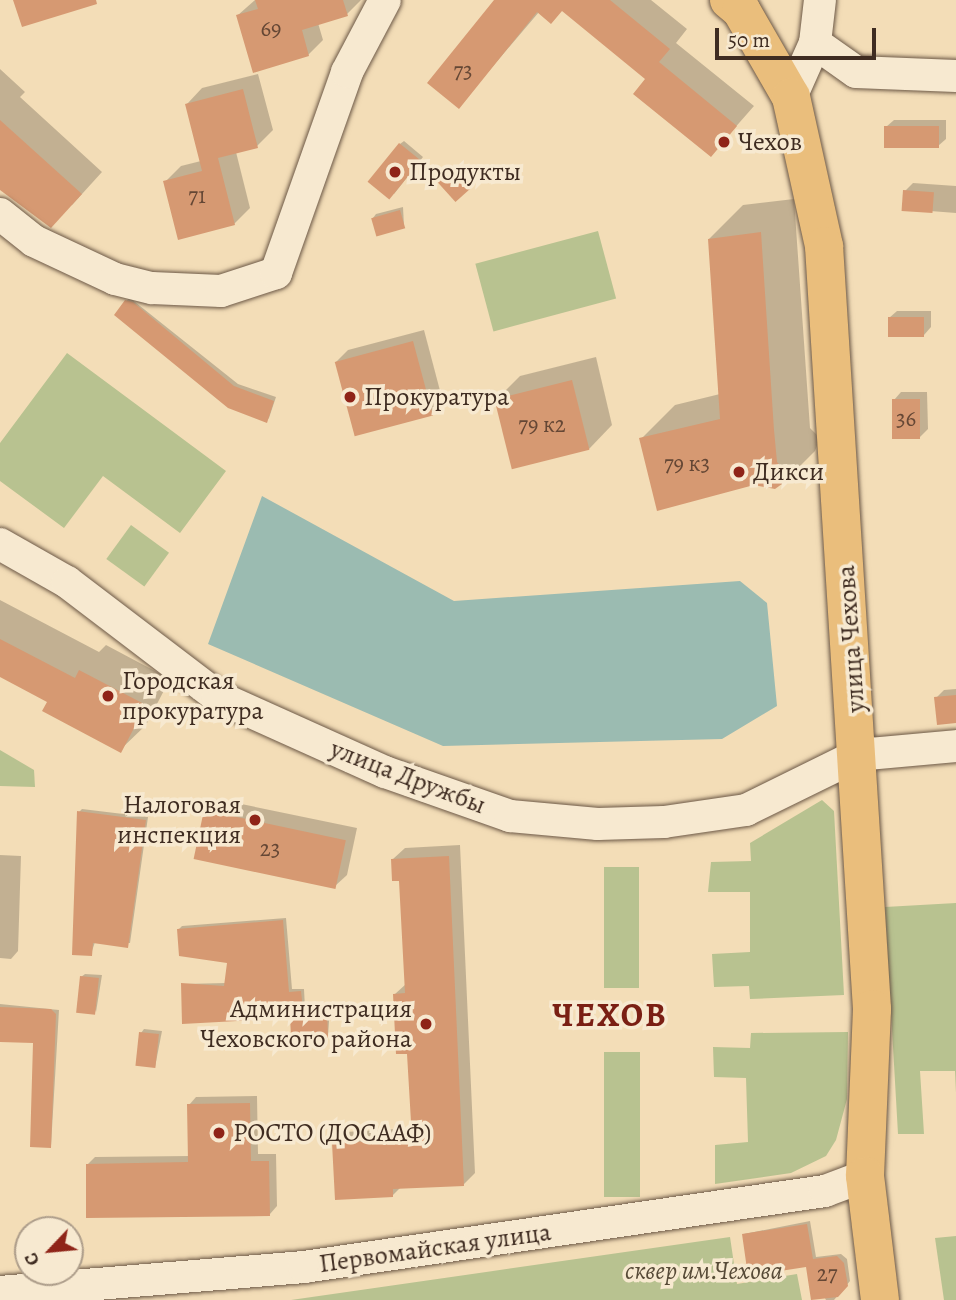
<!DOCTYPE html>
<html>
<head>
<meta charset="utf-8">
<style>
	body { margin:0 }
	#map { position:relative; width:956px; height:1300px; overflow:hidden; background:#f3ddb7; font-family:Alegreya,serif }
	div>[style] { position:absolute }
	[style*='--x'] { left:calc(var(--x)*1px); top:calc(var(--y)*1px); width:calc(var(--w)*1px); rotate:calc(var(--a)*1deg) }
	.green>* { inset:0; background:#b8c290; transform-origin:0 0 }
	.water>* { inset:0; background:#9bbbb1 }
	.shadow>* { inset:0; background:#0003; transform-origin:0 0 }
	.building>* { inset:0; background:#d69972; transform-origin:0 0 }
	.roads { filter:drop-shadow(0 0 2px #6c5846) drop-shadow(0 0 2px #6c5846) }
	.minor>* { height:32px; margin:-16px; padding:0 16px; transform-origin:16px; border-radius:16px; background:#f7e9d0 }
	.major>* { height:38px; margin:-19px; padding:0 19px; transform-origin:19px; border-radius:19px; background:#eabe7c }
	.dots>* { width:19px; height:19px; translate:-50% -50%; box-sizing:border-box; border:4px solid #f7e9d0; border-radius:50% }
	span { translate:-50% -50%; white-space:nowrap; text-align:center; line-height:1.15; -webkit-text-stroke:7px #f7e9d0; paint-order:stroke }
	.number-label { font-size:23px; color:#654735 }
	.number-label span { -webkit-text-stroke-width:0 }
	.poi-label { font-size:26px; color:#3f2c21 }
	.left { translate:0 -50%; text-align:left }
	.right { translate:-100% -50%; text-align:right }
	.street-label { font-size:26px; color:#3f2c21 }
	.park-label { font-size:26px; color:#574a37; font-style:italic }
	.district-label { font-size:33px; color:#7a1f14; font-weight:700; letter-spacing:2px }
	.north { position:absolute; left:14px; top:1216px; width:70px; height:70px; box-sizing:border-box; background:#f7e9d0; border:2px solid #ad9d8a; border-radius:50%; rotate:244deg; font-size:19px; font-weight:700; line-height:28px; text-align:center; color:#3f2c21 }
	.north::after { content:''; display:block; margin:auto; width:24px; height:32px; background:#8f2418; clip-path:polygon(50% 0,100% 100%,50% 72%,0 100%) }
	.scale { position:absolute; left:715px; top:28px; width:161px; height:32px; box-sizing:border-box; border:4px solid #3f2c21; border-top:0; padding-left:9px; font-size:21px; line-height:24px; white-space:nowrap; color:#3f2c21; -webkit-text-stroke:5px #f7e9d0; paint-order:stroke }
</style>
</head>
<body>
<div id="map">
	<div class="green">
		<i style="left:598px;top:231px;width:70px;height:127px;rotate:75deg"></i>
		<i style="clip-path:polygon(67px 353px,226px 471px,180px 533px,103px 476px,64px 528px,0 481px,0 443px)"></i>
		<i style="left:131px;top:525px;width:47px;height:42px;rotate:36deg"></i>
		<i style="clip-path:polygon(0 750px,34px 770px,35px 787px,0 786px)"></i>
		<i style="clip-path:polygon(822px 800px,834px 811px,844px 995px,750px 999px,749px 986px,714px 987px,712px 954px,750px 952px,750px 892px,708px 892px,711px 862px,751px 861px,750px 843px)"></i>
		<i style="left:604px;top:867px;width:35px;height:121px"></i>
		<i style="clip-path:polygon(956px 903px,956px 1093px,955px 1071px,920px 1071px,924px 1134px,898px 1134px,885px 907px)"></i>
		<i style="clip-path:polygon(848px 1032px,847px 1099px,836px 1140px,826px 1156px,791px 1173px,715px 1184px,715px 1145px,748px 1142px,746px 1078px,714px 1077px,713px 1047px,750px 1048px,751px 1033px)"></i>
		<i style="left:604px;top:1052px;width:36px;height:145px"></i>
		<i style="clip-path:polygon(956px 1236px,956px 1300px,944px 1300px,935px 1238px)"></i>
		<i style="clip-path:polygon(730px 1237px,737px 1284px,797px 1274px,802px 1300px,291px 1300px)"></i>
	</div>
	<div class="water">
		<i style="clip-path:polygon(262px 496px,454px 601px,740px 581px,767px 603px,777px 706px,722px 739px,443px 746px,208px 644px)"></i>
	</div>
	<div class="shadow">
		<i style="clip-path:polygon(255px 0,361px 0,347px 14px,318px 23px,323px 40px,308px 55px,238px 15px)"></i>
		<i style="clip-path:polygon(496px 0,651px 0,687px 29px,676px 43px,754px 106px,711px 155px,648px 79px,563px 10px,539px 12px,459px 106px)"></i>
		<i style="clip-path:polygon(0 69px,25px 92px,20px 97px,102px 172px,72px 205px,0 185px)"></i>
		<i style="clip-path:polygon(258px 74px,273px 130px,257px 146px,236px 152px,250px 208px,234px 224px,165px 182px,181px 166px,201px 161px,187px 104px,202px 88px)"></i>
		<i style="clip-path:polygon(894px 120px,946px 120px,946px 139px,938px 146px,886px 127px)"></i>
		<i style="clip-path:polygon(404px 141px,423px 157px,394px 194px,400px 144px)"></i>
		<i style="left:457px;top:166px;width:23px;height:23px;rotate:47deg"></i>
		<i style="clip-path:polygon(913px 183px,956px 186px,956px 213px,904px 209px,905px 191px)"></i>
		<i style="clip-path:polygon(794px 199px,810px 428px,820px 438px,815px 451px,781px 485px,754px 483px,641px 439px,675px 405px,720px 394px,709px 239px,743px 205px)"></i>
		<i style="clip-path:polygon(403px 207px,404px 226px,373px 218px,376px 214px)"></i>
		<i style="clip-path:polygon(130px 298px,238px 384px,276px 397px,269px 418px,266px 421px,126px 301px)"></i>
		<i style="clip-path:polygon(897px 311px,931px 311px,931px 327px,924px 335px,889px 318px)"></i>
		<i style="clip-path:polygon(424px 330px,443px 402px,432px 414px,336px 362px,348px 350px)"></i>
		<i style="clip-path:polygon(596px 357px,612px 425px,589px 449px,496px 400px,520px 376px)"></i>
		<i style="clip-path:polygon(901px 392px,927px 392px,928px 429px,920px 437px,894px 400px)"></i>
		<i style="clip-path:polygon(0 600px,99px 652px,106px 645px,170px 679px,146px 725px,120px 750px,49px 701px,0 675px)"></i>
		<i style="clip-path:polygon(956px 689px,956px 722px,936px 698px,944px 690px)"></i>
		<i style="clip-path:polygon(217px 799px,357px 828px,347px 875px,335px 886px,206px 811px)"></i>
		<i style="clip-path:polygon(82px 809px,148px 817px,130px 943px,95px 942px,91px 954px,79px 812px)"></i>
		<i style="clip-path:polygon(460px 845px,475px 1173px,463px 1185px,401px 1187px,393px 1195px,333px 1144px,345px 1132px,413px 1128px,409px 1052px,395px 994px,406px 984px,401px 879px,393px 859px,405px 848px)"></i>
		<i style="clip-path:polygon(0 855px,21px 856px,18px 951px,11px 959px,0 958px)"></i>
		<i style="clip-path:polygon(286px 918px,292px 989px,304px 989px,305px 1008px,330px 1007px,328px 1036px,292px 1016px,183px 984px,226px 983px,229px 961px,179px 929px,182px 926px)"></i>
		<i style="clip-path:polygon(85px 974px,102px 975px,96px 1012px,81px 977px)"></i>
		<i style="clip-path:polygon(0 1004px,59px 1010px,51px 1146px,35px 1041px,0 1040px)"></i>
		<i style="clip-path:polygon(144px 1029px,162px 1031px,155px 1067px,141px 1033px)"></i>
		<i style="clip-path:polygon(257px 1096px,258px 1154px,276px 1154px,277px 1206px,270px 1214px,87px 1165px,95px 1157px,190px 1156px,189px 1105px,196px 1097px)"></i>
		<i style="clip-path:polygon(810px 1221px,816px 1257px,841px 1254px,847px 1259px,850px 1281px,834px 1300px,826px 1300px,808px 1265px,744px 1234px)"></i>
	</div>
	<div class="building">
		<i style="clip-path:polygon(13px 0,96px 0,97px 4px,22px 27px)"></i>
		<i style="clip-path:polygon(255px 0,343px 0,348px 16px,302px 30px,309px 56px,253px 73px,236px 15px,258px 9px)"></i>
		<i style="clip-path:polygon(494px 0,610px 0,670px 49px,659px 62px,737px 126px,711px 157px,633px 94px,645px 79px,562px 11px,551px 24px,537px 12px,459px 109px,427px 83px)"></i>
		<i style="clip-path:polygon(243px 89px,258px 148px,218px 158px,235px 225px,178px 240px,163px 181px,202px 171px,185px 104px)"></i>
		<i style="clip-path:polygon(0 120px,82px 194px,51px 228px,0 190px)"></i>
		<i style="left:939px;top:126px;width:22px;height:55px;rotate:90deg"></i>
		<i style="left:399px;top:143px;width:28px;height:50px;rotate:39deg"></i>
		<i style="left:453px;top:168px;width:27px;height:21px;rotate:48deg"></i>
		<i style="left:903px;top:190px;width:31px;height:21px;rotate:4deg"></i>
		<i style="left:400px;top:210px;width:19px;height:30px;rotate:74deg"></i>
		<i style="clip-path:polygon(761px 232px,774px 430px,777px 462px,787px 473px,786px 481px,775px 489px,754px 485px,657px 511px,639px 438px,720px 419px,708px 239px)"></i>
		<i style="clip-path:polygon(125px 300px,133px 302px,234px 386px,274px 401px,267px 423px,228px 408px,114px 315px)"></i>
		<i style="left:924px;top:317px;width:20px;height:36px;rotate:90deg"></i>
		<i style="left:413px;top:341px;width:77px;height:81px;rotate:75deg"></i>
		<i style="left:572px;top:380px;width:72px;height:80px;rotate:76deg"></i>
		<i style="left:892px;top:399px;width:28px;height:40px"></i>
		<i style="clip-path:polygon(0 639px,75px 678px,79px 670px,146px 705px,121px 753px,42px 711px,47px 702px,0 677px)"></i>
		<i style="clip-path:polygon(956px 695px,956px 723px,937px 725px,934px 697px)"></i>
		<i style="left:204px;top:810px;width:145px;height:50px;rotate:12deg"></i>
		<i style="clip-path:polygon(77px 811px,146px 820px,128px 948px,93px 943px,92px 956px,72px 955px)"></i>
		<i style="clip-path:polygon(449px 856px,464px 1186px,393px 1189px,393px 1197px,335px 1200px,332px 1143px,412px 1139px,407px 1054px,396px 1054px,393px 994px,405px 993px,399px 881px,392px 881px,391px 859px)"></i>
		<i style="clip-path:polygon(283px 920px,289px 992px,301px 991px,303px 1010px,327px 1009px,328px 1038px,291px 1036px,290px 1018px,182px 1024px,181px 983px,224px 986px,227px 963px,179px 956px,177px 929px)"></i>
		<i style="left:80px;top:976px;width:19px;height:37px;rotate:6deg"></i>
		<i style="clip-path:polygon(0 1007px,51px 1009px,56px 1014px,51px 1148px,30px 1147px,33px 1043px,0 1042px)"></i>
		<i style="left:139px;top:1032px;width:20px;height:34px;rotate:6deg"></i>
		<i style="clip-path:polygon(250px 1103px,251px 1161px,269px 1161px,270px 1216px,86px 1218px,86px 1164px,188px 1162px,187px 1104px)"></i>
		<i style="clip-path:polygon(807px 1224px,813px 1259px,837px 1256px,844px 1263px,848px 1286px,838px 1297px,811px 1300px,806px 1267px,748px 1276px,742px 1234px)"></i>
	</div>
	<div class="roads">
		<div class="minor">
			<i style="--x:815;--y:43;--w:50;--a:35.3"></i>
			<i style="--x:856;--y:72;--w:100;--a:2.3"></i>
			<i style="--x:791;--y:97;--w:59;--a:-66"></i>
			<i style="--x:815;--y:43;--w:43;--a:-83.4"></i>
			<i style="--x:0;--y:214;--w:43;--a:38.5"></i>
			<i style="--x:34;--y:241;--w:89;--a:25.1"></i>
			<i style="--x:115;--y:279;--w:38;--a:14"></i>
			<i style="--x:152;--y:288;--w:69;--a:2.5"></i>
			<i style="--x:221;--y:291;--w:58;--a:-18.1"></i>
			<i style="--x:276;--y:273;--w:213;--a:-70.5"></i>
			<i style="--x:347;--y:72;--w:81;--a:-62.2"></i>
			<i style="--x:0;--y:544;--w:77;--a:29.6"></i>
			<i style="--x:67;--y:582;--w:190;--a:37.3"></i>
			<i style="--x:218;--y:697;--w:183;--a:24.2"></i>
			<i style="--x:385;--y:772;--w:133;--a:19.4"></i>
			<i style="--x:510;--y:816;--w:88;--a:5.2"></i>
			<i style="--x:598;--y:824;--w:66;--a:-1.7"></i>
			<i style="--x:664;--y:822;--w:83;--a:-8.3"></i>
			<i style="--x:746;--y:810;--w:125;--a:-26.2"></i>
			<i style="--x:858;--y:755;--w:98;--a:-5.2"></i>
			<i style="--x:0;--y:1292;--w:305;--a:-4.7"></i>
			<i style="--x:304;--y:1267;--w:527;--a:-8.3"></i>
			<i style="--x:825;--y:1191;--w:43;--a:-20.6"></i>
		</div>
		<div class="major">
			<i style="--x:729;--y:0;--w:16;--a:40"></i>
			<i style="--x:741;--y:10;--w:100;--a:60.1"></i>
			<i style="--x:791;--y:97;--w:153;--a:77.5"></i>
			<i style="--x:824;--y:246;--w:765;--a:86.4"></i>
			<i style="--x:872;--y:1009;--w:167;--a:92.4"></i>
			<i style="--x:865;--y:1176;--w:125;--a:83.1"></i>
		</div>
	</div>
	<div class="dots">
		<i style="left:724px;top:142px;background:#8f2418"></i>
		<i style="left:395px;top:172px;background:#8f2418"></i>
		<i style="left:350px;top:397px;background:#8f2418"></i>
		<i style="left:739px;top:472px;background:#8f2418"></i>
		<i style="left:108px;top:696px;background:#8f2418"></i>
		<i style="left:255px;top:820px;background:#8f2418"></i>
		<i style="left:426px;top:1024px;background:#8f2418"></i>
		<i style="left:219px;top:1133px;background:#8f2418"></i>
	</div>
	<div class="number-label">
		<span style="left:271px;top:29px">69</span>
		<span style="left:463px;top:71px">73</span>
		<span style="left:197px;top:196px">71</span>
		<span style="left:906px;top:419px">36</span>
		<span style="left:542px;top:425px">79 к2</span>
		<span style="left:687px;top:464px">79 к3</span>
		<span style="left:270px;top:849px">23</span>
		<span style="left:827px;top:1274px">27</span>
	</div>
	<div class="poi-label">
		<span class="left" style="left:738px;top:142px">Чехов</span>
		<span class="left" style="left:409px;top:172px">Продукты</span>
		<span class="left" style="left:364px;top:397px">Прокуратура</span>
		<span class="left" style="left:753px;top:472px">Дикси</span>
		<span class="left" style="left:122px;top:696px">Городская<br>прокуратура</span>
		<span class="right" style="left:241px;top:820px">Налоговая<br>инспекция</span>
		<span class="right" style="left:412px;top:1024px">Администрация<br>Чеховского района</span>
		<span class="left" style="left:233px;top:1133px">РОСТО (ДОСААФ)</span>
	</div>
	<div class="street-label">
		<span style="left:851px;top:639px;rotate:-94deg">улица Чехова</span>
		<span style="left:408px;top:777px;rotate:21deg">улица Дружбы</span>
		<span style="left:435px;top:1248px;rotate:-8deg">Первомайская улица</span>
	</div>
	<div class="park-label">
		<span style="left:704px;top:1271px">сквер им.Чехова</span>
	</div>
	<div class="district-label">
		<span style="left:610px;top:1015px">ЧЕХОВ</span>
	</div>
	<div class="north">С</div>
	<div class="scale">50 m</div>
</div>
</body>
</html>
